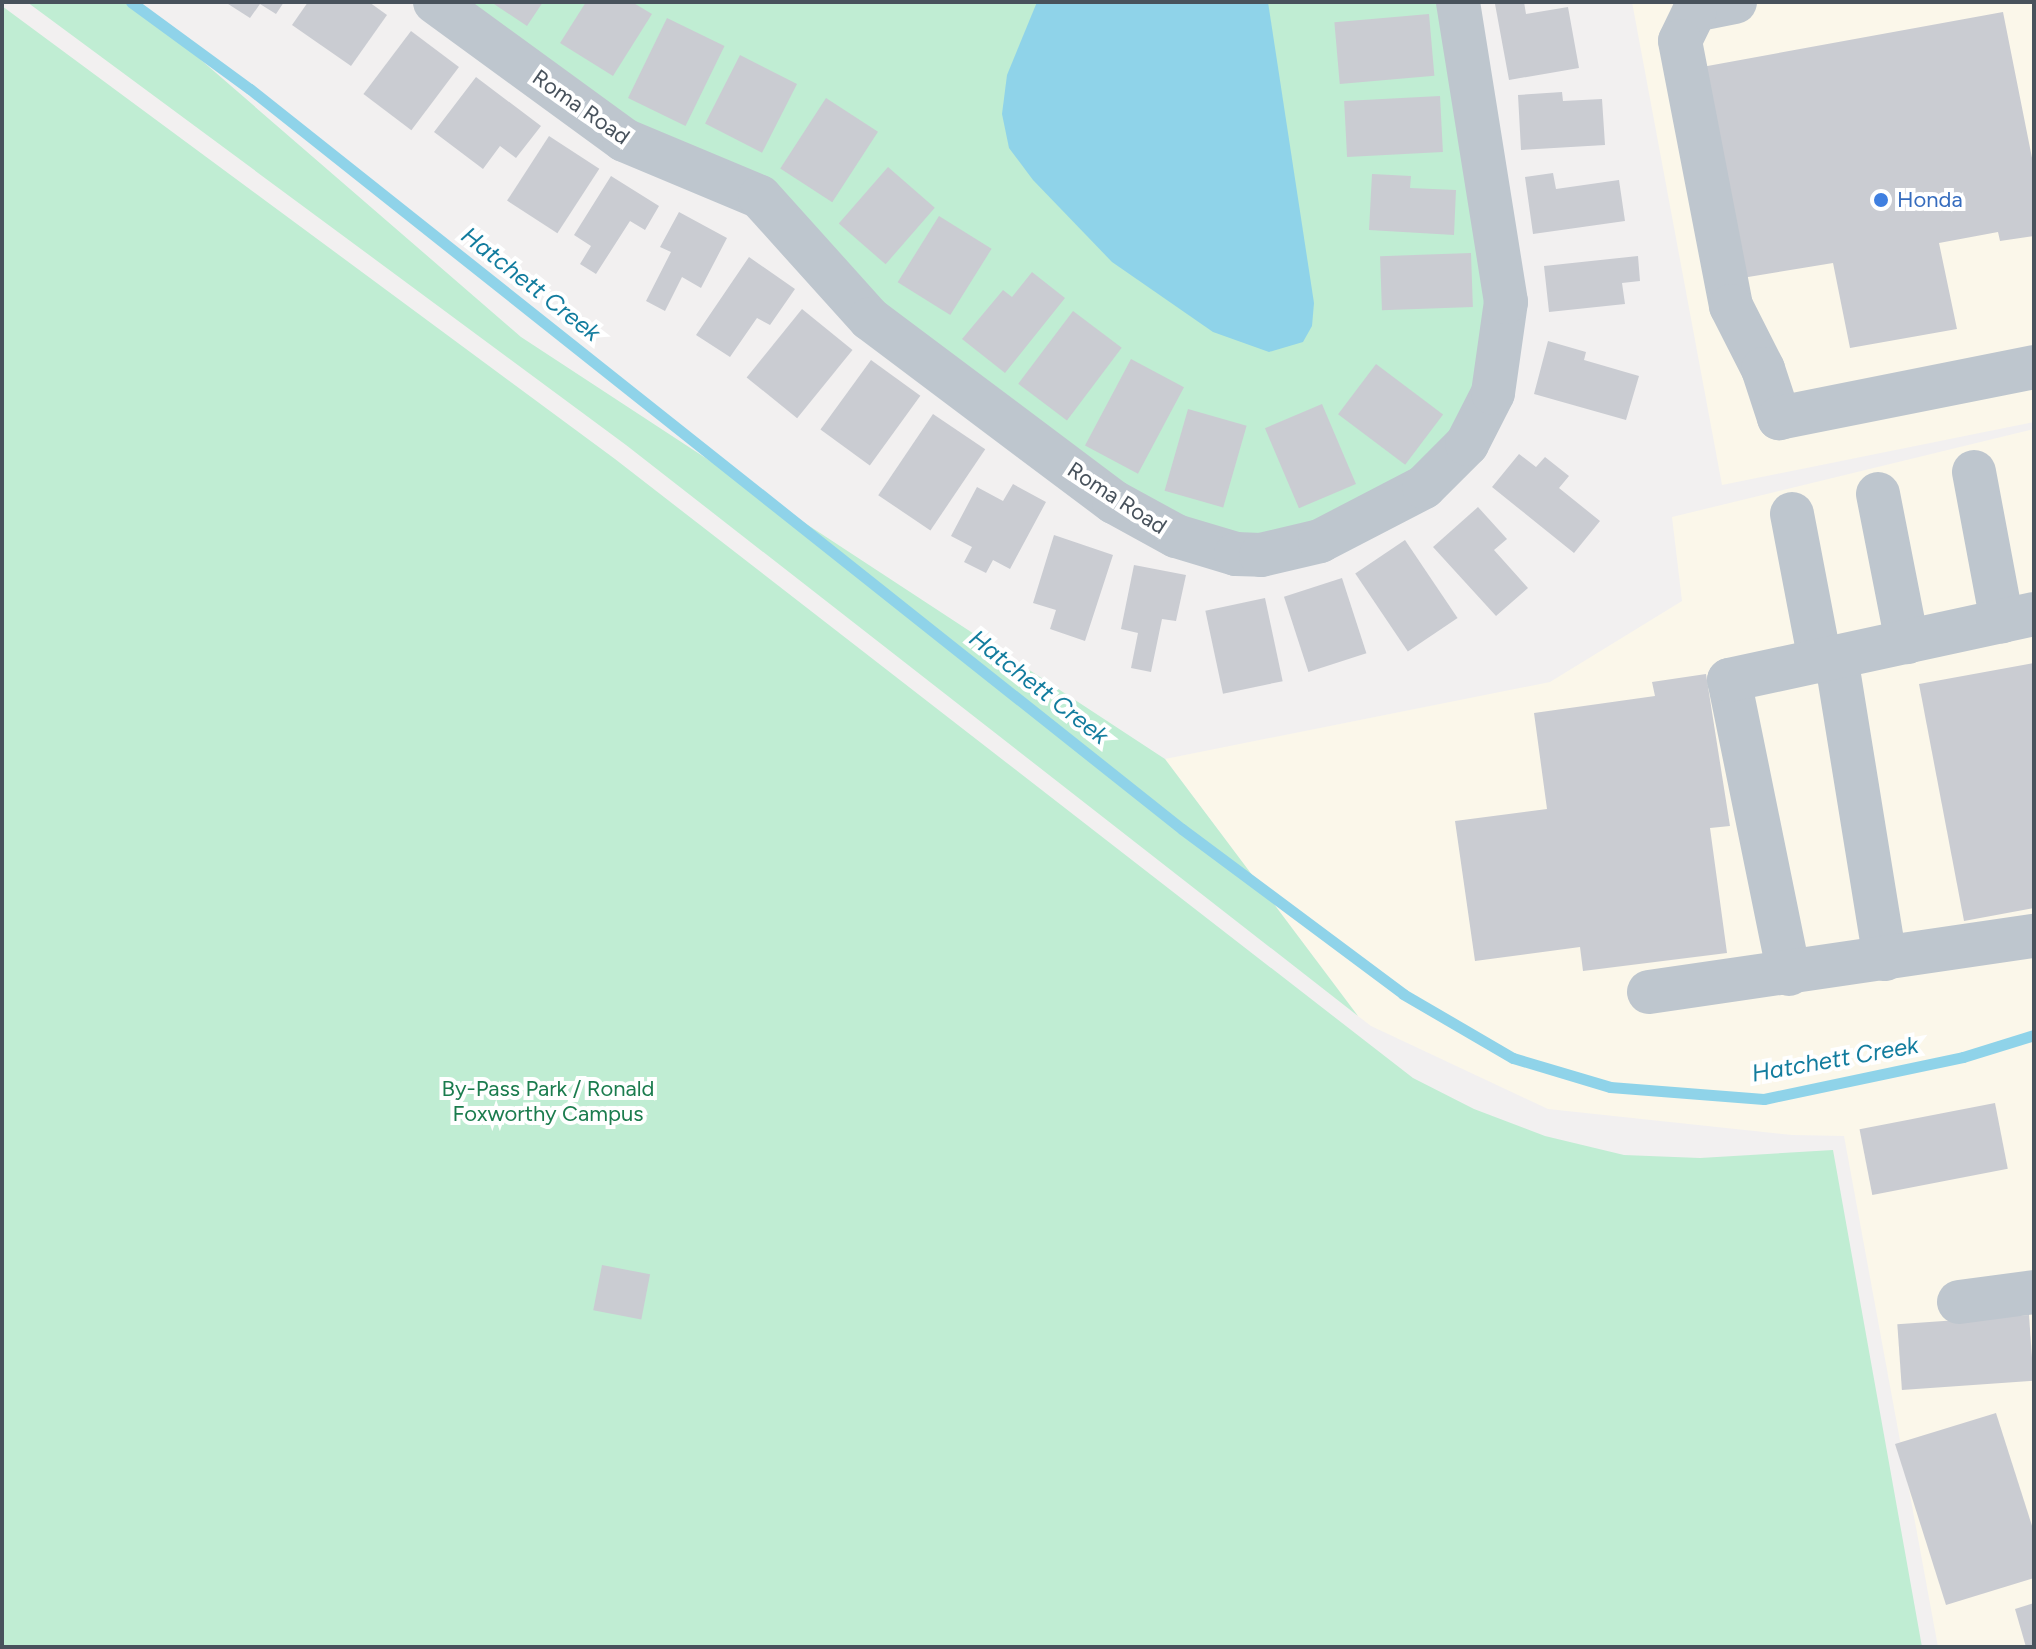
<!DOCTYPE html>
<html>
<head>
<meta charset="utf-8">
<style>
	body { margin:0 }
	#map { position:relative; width:2036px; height:1649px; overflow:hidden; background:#f2f0f0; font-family:Figtree,sans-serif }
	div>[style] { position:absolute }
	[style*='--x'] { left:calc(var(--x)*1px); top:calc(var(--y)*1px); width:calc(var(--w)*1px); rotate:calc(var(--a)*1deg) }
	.commercial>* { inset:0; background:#fbf7ea }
	.green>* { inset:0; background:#c0edd3 }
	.water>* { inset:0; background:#8fd3e9 }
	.stream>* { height:11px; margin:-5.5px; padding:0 5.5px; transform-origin:5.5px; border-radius:5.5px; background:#8fd3e9 }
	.building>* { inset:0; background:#caccd2; transform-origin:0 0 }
	.minor>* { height:44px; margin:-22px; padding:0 22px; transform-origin:22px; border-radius:22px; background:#bec6ce }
	.dots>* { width:22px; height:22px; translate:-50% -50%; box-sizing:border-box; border:4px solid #fff; border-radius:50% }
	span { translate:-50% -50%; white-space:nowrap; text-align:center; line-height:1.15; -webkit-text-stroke:8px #fff; paint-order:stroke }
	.street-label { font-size:22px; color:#48525c }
	.shop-label { font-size:22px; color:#366cbe }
	.left { translate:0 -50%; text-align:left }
	.park-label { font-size:22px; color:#1b7c4e }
	.water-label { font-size:24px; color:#127c9e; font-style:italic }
	.frame { position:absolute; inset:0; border:4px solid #48525c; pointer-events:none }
</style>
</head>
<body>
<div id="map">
	<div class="commercial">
		<i style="clip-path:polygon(1632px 2px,2034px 2px,2034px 422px,1722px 485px)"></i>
		<i style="clip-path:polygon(2034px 429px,2034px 1647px,1938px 1647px,1844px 1136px,1792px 1135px,1548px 1109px,1371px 1026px,1358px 1016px,1165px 759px,1550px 682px,1682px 601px,1672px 517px)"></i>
	</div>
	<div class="green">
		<i style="clip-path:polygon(27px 2px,134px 2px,521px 337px,1165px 759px,1358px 1016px,626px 445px)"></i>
		<i style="clip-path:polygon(465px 2px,1442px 2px,1488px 260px,1475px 402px,1406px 482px,1281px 534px,1224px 533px,1145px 500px,663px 141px)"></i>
		<i style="clip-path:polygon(2px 6px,615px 459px,1413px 1078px,1474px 1109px,1545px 1136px,1624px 1155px,1700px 1158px,1833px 1150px,1922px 1647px,2px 1647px)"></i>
	</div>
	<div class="water">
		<i style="clip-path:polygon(1037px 2px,1268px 2px,1314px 303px,1312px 326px,1303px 342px,1269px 352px,1213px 332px,1112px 262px,1033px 180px,1009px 148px,1002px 114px,1007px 75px)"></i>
	</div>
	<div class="stream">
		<i style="--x:131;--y:2;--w:147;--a:36.2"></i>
		<i style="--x:250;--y:89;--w:1190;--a:38.45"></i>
		<i style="--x:1182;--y:829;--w:276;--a:36.7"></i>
		<i style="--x:1403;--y:994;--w:127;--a:30.2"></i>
		<i style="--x:1513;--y:1058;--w:101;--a:16.6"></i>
		<i style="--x:1610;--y:1087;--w:154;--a:4.5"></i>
		<i style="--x:1764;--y:1099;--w:203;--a:-11.9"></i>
		<i style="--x:1963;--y:1057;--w:74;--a:-17.2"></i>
	</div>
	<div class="building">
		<i style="clip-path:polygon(225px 2px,284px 2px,276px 14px,260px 4px,250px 18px)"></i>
		<i style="clip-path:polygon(308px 2px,369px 2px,387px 15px,351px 66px,292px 25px)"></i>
		<i style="clip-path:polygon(491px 2px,543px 2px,527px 26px)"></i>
		<i style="clip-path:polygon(586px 2px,632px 2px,652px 14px,613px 76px,560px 43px)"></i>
		<i style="clip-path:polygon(1505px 2px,1524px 2px,1526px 14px,1568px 7px,1579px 68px,1509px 80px,1495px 4px)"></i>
		<i style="clip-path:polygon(2003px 12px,2034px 168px,2034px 236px,2000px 241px,1998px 232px,1939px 243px,1957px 329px,1850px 348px,1833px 263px,1742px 278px,1702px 67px)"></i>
		<i style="left:1429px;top:14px;width:62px;height:95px;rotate:85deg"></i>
		<i style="left:667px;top:18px;width:64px;height:89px;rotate:26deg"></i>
		<i style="left:411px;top:31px;width:60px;height:79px;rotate:37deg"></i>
		<i style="left:740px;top:55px;width:64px;height:77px;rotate:27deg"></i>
		<i style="clip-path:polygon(476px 77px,541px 126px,516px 158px,500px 146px,483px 169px,434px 132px)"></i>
		<i style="clip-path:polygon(1562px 92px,1563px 101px,1602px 99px,1605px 145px,1521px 150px,1518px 95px)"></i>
		<i style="left:1440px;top:96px;width:56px;height:96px;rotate:87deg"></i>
		<i style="left:826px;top:98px;width:62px;height:84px;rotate:33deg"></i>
		<i style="left:549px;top:136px;width:60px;height:77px;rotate:33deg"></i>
		<i style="left:888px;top:167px;width:62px;height:75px;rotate:41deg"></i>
		<i style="clip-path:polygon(1553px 173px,1556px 189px,1619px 180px,1625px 221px,1533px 234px,1525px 177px)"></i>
		<i style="clip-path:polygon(1372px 174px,1411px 176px,1410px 188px,1456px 190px,1454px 235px,1369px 230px)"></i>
		<i style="clip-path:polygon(611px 176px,659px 206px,645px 230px,630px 221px,596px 274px,580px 264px,591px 246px,574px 235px)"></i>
		<i style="clip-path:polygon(679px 212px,727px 238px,701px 288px,682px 277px,665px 311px,646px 301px,671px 252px,660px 247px)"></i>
		<i style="left:939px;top:216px;width:62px;height:78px;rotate:32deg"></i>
		<i style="left:1471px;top:253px;width:54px;height:91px;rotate:88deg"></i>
		<i style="clip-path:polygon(1638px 256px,1640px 281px,1622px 283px,1625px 304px,1549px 312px,1544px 266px)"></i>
		<i style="clip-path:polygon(749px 257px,795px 289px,770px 325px,757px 318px,730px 357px,696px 335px)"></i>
		<i style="clip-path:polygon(1032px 272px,1065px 298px,1005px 373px,962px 339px,1003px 290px,1012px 297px)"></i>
		<i style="left:802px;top:309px;width:65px;height:88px;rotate:39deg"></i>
		<i style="left:1073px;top:311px;width:61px;height:91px;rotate:37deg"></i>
		<i style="clip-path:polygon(1548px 341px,1586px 352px,1584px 360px,1639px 376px,1626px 420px,1534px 394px)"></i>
		<i style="left:1131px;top:359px;width:60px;height:98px;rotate:28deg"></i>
		<i style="left:871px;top:360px;width:61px;height:86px;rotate:36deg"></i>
		<i style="left:1376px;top:364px;width:84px;height:63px;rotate:37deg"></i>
		<i style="left:1322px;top:404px;width:87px;height:62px;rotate:67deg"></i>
		<i style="left:1188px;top:409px;width:61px;height:85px;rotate:16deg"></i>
		<i style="left:933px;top:414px;width:63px;height:98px;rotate:34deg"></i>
		<i style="clip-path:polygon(1519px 454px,1536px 467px,1545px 457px,1569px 476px,1559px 488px,1600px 521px,1574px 553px,1492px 487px)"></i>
		<i style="clip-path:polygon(1013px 484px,1046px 502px,1010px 569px,993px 560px,986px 573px,964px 562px,972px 547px,951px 536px,977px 487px,1003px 501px)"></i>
		<i style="clip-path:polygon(1478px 507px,1507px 539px,1494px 550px,1528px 588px,1496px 616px,1433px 547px)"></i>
		<i style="clip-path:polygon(1054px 535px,1113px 555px,1085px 641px,1050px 629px,1056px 610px,1033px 603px)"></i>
		<i style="left:1405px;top:540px;width:94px;height:60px;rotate:56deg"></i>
		<i style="clip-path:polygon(1134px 565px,1186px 575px,1176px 621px,1162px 619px,1151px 672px,1131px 668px,1138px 633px,1121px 629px)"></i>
		<i style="left:1342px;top:578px;width:79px;height:61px;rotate:72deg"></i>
		<i style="left:1265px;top:598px;width:85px;height:61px;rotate:78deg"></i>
		<i style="clip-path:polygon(2034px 663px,2034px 908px,1964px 921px,1919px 684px)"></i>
		<i style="clip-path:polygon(1706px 674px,1730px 826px,1710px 828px,1727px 953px,1583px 971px,1580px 947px,1475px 961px,1455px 821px,1547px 809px,1534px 713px,1655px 696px,1652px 682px)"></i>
		<i style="left:1995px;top:1103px;width:67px;height:138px;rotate:79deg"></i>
		<i style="left:602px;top:1265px;width:49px;height:46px;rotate:11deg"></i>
		<i style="left:2029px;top:1315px;width:66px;height:132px;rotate:86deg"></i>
		<i style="clip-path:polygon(1996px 1413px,2034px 1532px,2034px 1578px,1946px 1605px,1895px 1444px)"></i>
		<i style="clip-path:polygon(2034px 1603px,2034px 1647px,2026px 1647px,2015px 1609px)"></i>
	</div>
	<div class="minor">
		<i style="--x:435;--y:2;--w:234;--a:36.1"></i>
		<i style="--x:624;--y:140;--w:147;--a:22.7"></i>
		<i style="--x:760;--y:197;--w:164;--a:48"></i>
		<i style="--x:870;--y:319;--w:305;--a:36.9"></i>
		<i style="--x:1114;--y:502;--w:71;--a:28.7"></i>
		<i style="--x:1176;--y:536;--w:63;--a:16.7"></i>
		<i style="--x:1236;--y:554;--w:25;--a:2"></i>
		<i style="--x:1261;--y:555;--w:61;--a:-13.3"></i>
		<i style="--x:1320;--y:541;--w:117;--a:-27.4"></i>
		<i style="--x:1424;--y:487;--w:61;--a:-45"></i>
		<i style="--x:1467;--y:444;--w:57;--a:-63"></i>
		<i style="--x:1493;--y:393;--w:92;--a:-81.9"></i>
		<i style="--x:1506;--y:302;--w:304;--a:-99.1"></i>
		<i style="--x:1735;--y:2;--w:41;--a:168.7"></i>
		<i style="--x:1695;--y:10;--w:34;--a:116"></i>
		<i style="--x:1680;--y:41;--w:270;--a:79.1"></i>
		<i style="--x:1731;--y:306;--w:71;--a:63.1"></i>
		<i style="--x:1763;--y:369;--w:52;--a:71.9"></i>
		<i style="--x:1779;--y:418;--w:260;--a:-11.3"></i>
		<i style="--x:1974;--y:472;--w:152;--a:79.4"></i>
		<i style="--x:1878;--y:494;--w:151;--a:78.9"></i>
		<i style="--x:1792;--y:514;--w:150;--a:79.2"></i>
		<i style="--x:1836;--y:657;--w:306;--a:80.8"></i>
		<i style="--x:1789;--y:974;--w:300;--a:-101.5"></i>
		<i style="--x:1729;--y:680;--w:312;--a:-12.2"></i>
		<i style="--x:1649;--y:992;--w:389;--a:-8.3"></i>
		<i style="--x:1959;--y:1302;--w:76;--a:-7.6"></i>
	</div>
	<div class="dots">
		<i style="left:1881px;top:200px;background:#3f7fe0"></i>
	</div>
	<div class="street-label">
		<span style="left:581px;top:107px;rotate:35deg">Roma Road</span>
		<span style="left:1117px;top:498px;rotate:33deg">Roma Road</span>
	</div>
	<div class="shop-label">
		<span class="left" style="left:1897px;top:200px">Honda</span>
	</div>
	<div class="park-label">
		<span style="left:548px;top:1101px">By-Pass Park / Ronald<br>Foxworthy Campus</span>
	</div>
	<div class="water-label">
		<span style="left:531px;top:284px;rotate:38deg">Hatchett Creek</span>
		<span style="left:1039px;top:687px;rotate:38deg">Hatchett Creek</span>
		<span style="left:1835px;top:1059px;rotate:-10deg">Hatchett Creek</span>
	</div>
	<div class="frame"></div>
</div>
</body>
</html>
